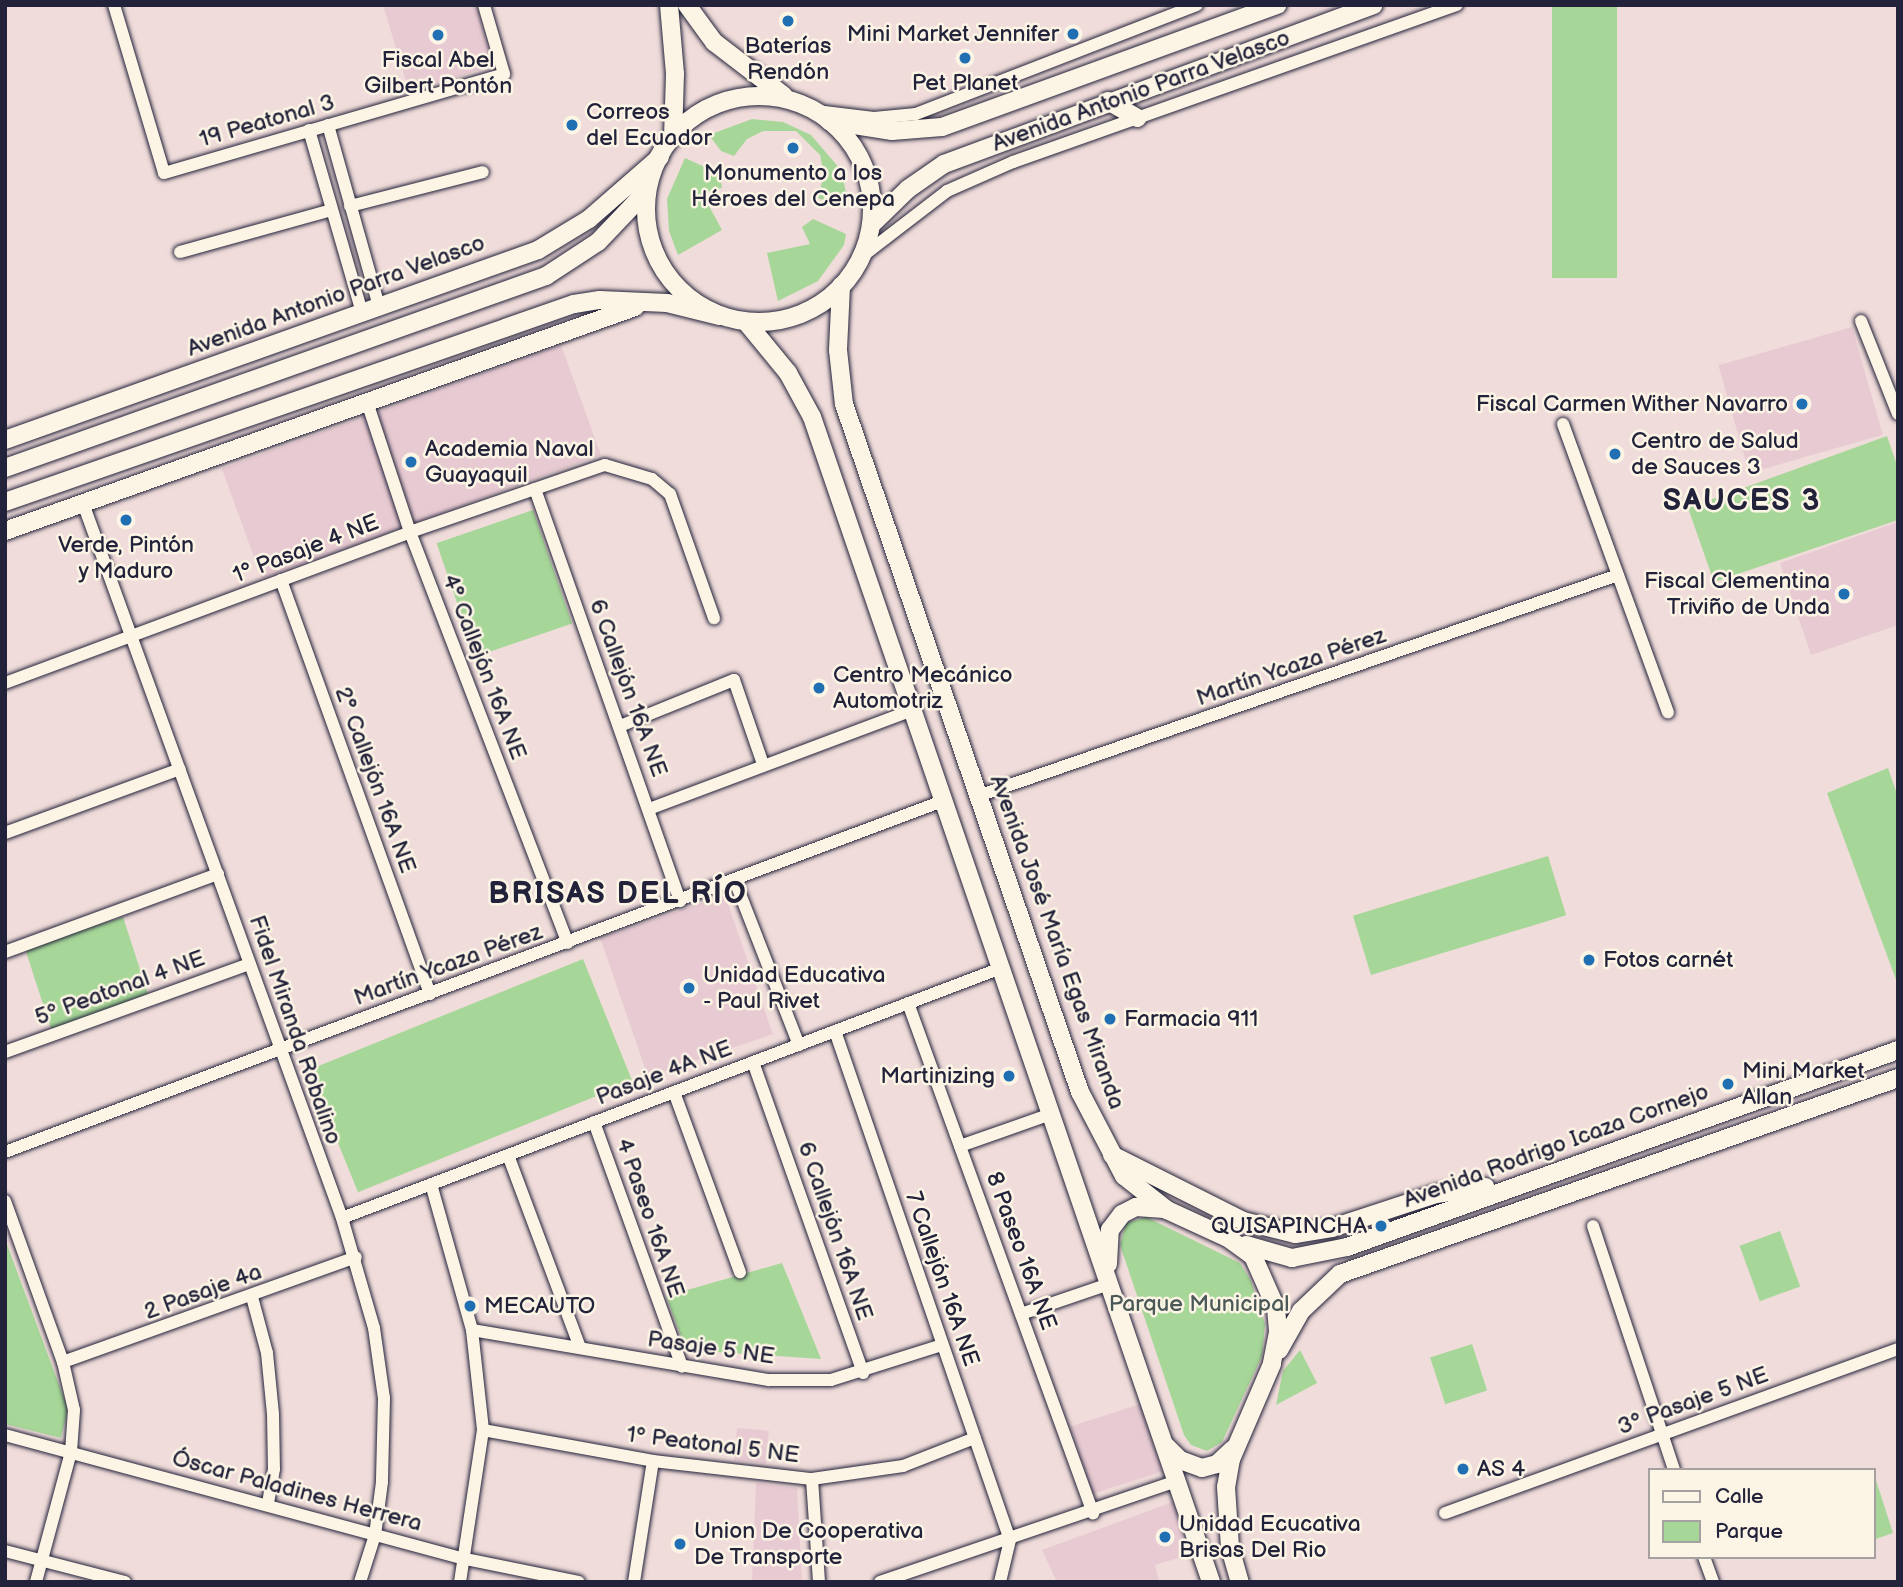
<!DOCTYPE html>
<html>
<head>
<meta charset="utf-8">
<style>
	body { margin:0 }
	#map { position:relative; width:1903px; height:1587px; overflow:hidden; background:#f0dcda; font-family:"Balsamiq Sans",sans-serif }
	div>[style] { position:absolute }
	[style*='--x'] { left:calc(var(--x)*1px); top:calc(var(--y)*1px); width:calc(var(--w)*1px); rotate:calc(var(--a)*1deg) }
	.built>* { inset:0; background:#e8cbd2; transform-origin:0 0 }
	.green>* { inset:0; background:#a7d798; transform-origin:0 0 }
	.roads { filter:drop-shadow(0 0 2px #22223b) drop-shadow(0 0 2px #22223b) }
	.street>* { height:12px; margin:-6px; padding:0 6px; transform-origin:6px; border-radius:6px; background:#fcf5e5 }
	.secondary>* { height:18px; margin:-9px; padding:0 9px; transform-origin:9px; border-radius:9px; background:#fcf5e5 }
	.secondary>.ring { margin:-9px; padding:0; box-sizing:content-box; background:none; border:18px solid #fcf5e5; border-radius:50% }
	.dots>* { width:19px; height:19px; translate:-50% -50%; box-sizing:border-box; border:4px solid #fcf5e5; border-radius:50% }
	span { translate:-50% -50%; white-space:nowrap; text-align:center; line-height:1.15; -webkit-text-stroke:5px #fcf5e5; paint-order:stroke }
	.poi-label { font-size:23px; color:#22223b }
	.right { translate:-100% -50%; text-align:right }
	.left { translate:0 -50%; text-align:left }
	.street-label { font-size:23px; color:#22223b }
	.park-label { font-size:23px; color:#4a5857 }
	.district-label { font-size:30px; color:#22223b; font-weight:700; letter-spacing:2px }
	.frame { position:absolute; inset:0; border:7px solid #22223b; pointer-events:none }
	.legend { position:absolute; left:1648px; top:1468px; width:228px; height:91px; box-sizing:border-box; background:#fcf5e5; border:2px solid #a5a1a1; margin:0; padding:9px 12px; list-style:none; font-size:21px; color:#22223b }
	.legend li { display:flex; align-items:center; gap:14px; height:35px }
	.legend b { width:35px; border:2px solid #a5a1a1 }
</style>
</head>
<body>
<div id="map">
	<div class="built">
		<i style="clip-path:polygon(383px 5px,476px 5px,493px 66px,409px 91px)"></i>
		<i style="left:1852px;top:327px;width:112px;height:139px;rotate:74deg"></i>
		<i style="left:561px;top:345px;width:117px;height:361px;rotate:70deg"></i>
		<i style="clip-path:polygon(1898px 522px,1898px 625px,1811px 655px,1780px 563px)"></i>
		<i style="left:725px;top:895px;width:147px;height:132px;rotate:71deg"></i>
		<i style="left:1140px;top:1404px;width:71px;height:73px;rotate:72deg"></i>
		<i style="left:737px;top:1428px;width:32px;height:33px;rotate:5deg"></i>
		<i style="clip-path:polygon(756px 1483px,797px 1488px,802px 1580px,752px 1580px)"></i>
		<i style="clip-path:polygon(1173px 1502px,1188px 1555px,1155px 1565px,1159px 1582px,1057px 1582px,1042px 1550px)"></i>
	</div>
	<div class="green">
		<i style="left:1552px;top:5px;width:65px;height:273px"></i>
		<i style="clip-path:polygon(752px 119px,783px 122px,811px 135px,841px 170px,848px 201px,831px 203px,818px 198px,824px 174px,820px 155px,796px 131px,763px 131px,747px 139px,734px 156px,721px 151px,709px 135px)"></i>
		<i style="clip-path:polygon(685px 158px,720px 174px,722px 188px,702px 193px,722px 230px,678px 255px,669px 231px,667px 199px)"></i>
		<i style="clip-path:polygon(813px 219px,846px 234px,844px 245px,818px 281px,778px 301px,767px 253px,810px 244px,802px 227px)"></i>
		<i style="clip-path:polygon(1887px 436px,1898px 468px,1898px 520px,1714px 582px,1688px 508px)"></i>
		<i style="left:533px;top:510px;width:120px;height:102px;rotate:71deg"></i>
		<i style="clip-path:polygon(1888px 768px,1898px 797px,1898px 985px,1827px 793px)"></i>
		<i style="left:1548px;top:856px;width:62px;height:204px;rotate:73deg"></i>
		<i style="left:123px;top:917px;width:84px;height:103px;rotate:72deg"></i>
		<i style="left:583px;top:959px;width:132px;height:296px;rotate:68deg"></i>
		<i style="clip-path:polygon(1146px 1217px,1240px 1263px,1251px 1281px,1265px 1324px,1262px 1356px,1222px 1442px,1207px 1451px,1191px 1445px,1184px 1435px,1120px 1245px,1126px 1223px)"></i>
		<i style="left:1780px;top:1231px;width:59px;height:43px;rotate:70deg"></i>
		<i style="clip-path:polygon(5px 1239px,68px 1409px,61px 1438px,5px 1424px)"></i>
		<i style="clip-path:polygon(782px 1263px,821px 1359px,686px 1350px,666px 1296px)"></i>
		<i style="left:1472px;top:1344px;width:49px;height:44px;rotate:72deg"></i>
		<i style="clip-path:polygon(1300px 1350px,1317px 1383px,1276px 1405px,1283px 1371px)"></i>
		<i style="clip-path:polygon(1873px 1471px,1893px 1533px,1873px 1540px)"></i>
	</div>
	<div class="roads">
		<div class="street">
			<i style="--x:114;--y:5;--w:175;--a:73.4"></i>
			<i style="--x:164;--y:173;--w:354;--a:-16.2"></i>
			<i style="--x:504;--y:74;--w:72;--a:-106.2"></i>
			<i style="--x:816;--y:111;--w:58;--a:6.9"></i>
			<i style="--x:874;--y:118;--w:42;--a:-5.4"></i>
			<i style="--x:916;--y:114;--w:301;--a:-21.2"></i>
			<i style="--x:328;--y:125;--w:188;--a:74.3"></i>
			<i style="--x:309;--y:130;--w:190;--a:73.8"></i>
			<i style="--x:350;--y:206;--w:137;--a:-14.3"></i>
			<i style="--x:180;--y:252;--w:157;--a:-15.5"></i>
			<i style="--x:860;--y:258;--w:110;--a:-37.6"></i>
			<i style="--x:947;--y:191;--w:72;--a:-23.7"></i>
			<i style="--x:1013;--y:162;--w:471;--a:-19.5"></i>
			<i style="--x:1861;--y:321;--w:100;--a:68.3"></i>
			<i style="--x:368;--y:405;--w:134;--a:71.7"></i>
			<i style="--x:410;--y:532;--w:440;--a:69"></i>
			<i style="--x:1563;--y:424;--w:307;--a:70"></i>
			<i style="--x:535;--y:489;--w:437;--a:70.6"></i>
			<i style="--x:84;--y:506;--w:757;--a:70.08"></i>
			<i style="--x:342;--y:1218;--w:115;--a:73.8"></i>
			<i style="--x:374;--y:1328;--w:71;--a:81.9"></i>
			<i style="--x:384;--y:1398;--w:84;--a:91.4"></i>
			<i style="--x:382;--y:1482;--w:53;--a:97.5"></i>
			<i style="--x:375;--y:1535;--w:49;--a:107.7"></i>
			<i style="--x:281;--y:580;--w:440;--a:70.2"></i>
			<i style="--x:5;--y:683;--w:432;--a:-20.4"></i>
			<i style="--x:410;--y:532;--w:206;--a:-19"></i>
			<i style="--x:605;--y:465;--w:49;--a:16.6"></i>
			<i style="--x:652;--y:479;--w:23;--a:40"></i>
			<i style="--x:670;--y:494;--w:132;--a:70.5"></i>
			<i style="--x:620;--y:726;--w:123;--a:-22"></i>
			<i style="--x:734;--y:680;--w:89;--a:71"></i>
			<i style="--x:978;--y:796;--w:677;--a:-19.05"></i>
			<i style="--x:649;--y:809;--w:282;--a:-20.6"></i>
			<i style="--x:5;--y:833;--w:186;--a:-20.1"></i>
			<i style="--x:735;--y:881;--w:176;--a:68.7"></i>
			<i style="--x:5;--y:952;--w:227;--a:-20.1"></i>
			<i style="--x:908;--y:1003;--w:543;--a:70.06"></i>
			<i style="--x:835;--y:1031;--w:538;--a:71.03"></i>
			<i style="--x:1010;--y:1540;--w:43;--a:103.4"></i>
			<i style="--x:5;--y:1052;--w:260;--a:-19.8"></i>
			<i style="--x:753;--y:1062;--w:330;--a:70.5"></i>
			<i style="--x:674;--y:1092;--w:192;--a:69.9"></i>
			<i style="--x:594;--y:1122;--w:260;--a:70.2"></i>
			<i style="--x:960;--y:1146;--w:96;--a:-19.4"></i>
			<i style="--x:5;--y:1152;--w:1002;--a:-20.52"></i>
			<i style="--x:508;--y:1155;--w:206;--a:69.5"></i>
			<i style="--x:431;--y:1184;--w:152;--a:74.3"></i>
			<i style="--x:472;--y:1330;--w:101;--a:83.7"></i>
			<i style="--x:483;--y:1430;--w:154;--a:98.6"></i>
			<i style="--x:5;--y:1201;--w:171;--a:70.2"></i>
			<i style="--x:63;--y:1362;--w:49;--a:77.1"></i>
			<i style="--x:74;--y:1410;--w:42;--a:94.1"></i>
			<i style="--x:71;--y:1452;--w:135;--a:105.1"></i>
			<i style="--x:342;--y:1218;--w:705;--a:-20.77"></i>
			<i style="--x:1593;--y:1226;--w:257;--a:71.6"></i>
			<i style="--x:252;--y:1297;--w:58;--a:75"></i>
			<i style="--x:267;--y:1353;--w:61;--a:84.4"></i>
			<i style="--x:273;--y:1414;--w:55;--a:89"></i>
			<i style="--x:274;--y:1469;--w:35;--a:100"></i>
			<i style="--x:1021;--y:1314;--w:93;--a:-18.8"></i>
			<i style="--x:472;--y:1330;--w:301;--a:9.6"></i>
			<i style="--x:769;--y:1380;--w:62;--a:0"></i>
			<i style="--x:831;--y:1380;--w:116;--a:-17.5"></i>
			<i style="--x:63;--y:1362;--w:311;--a:-19.7"></i>
			<i style="--x:483;--y:1430;--w:173;--a:10.3"></i>
			<i style="--x:653;--y:1461;--w:160;--a:6.5"></i>
			<i style="--x:812;--y:1479;--w:92;--a:-8.1"></i>
			<i style="--x:903;--y:1466;--w:77;--a:-21.3"></i>
			<i style="--x:5;--y:1435;--w:477;--a:15.1"></i>
			<i style="--x:466;--y:1559;--w:115;--a:11.5"></i>
			<i style="--x:812;--y:1479;--w:103;--a:86.1"></i>
			<i style="--x:1445;--y:1513;--w:482;--a:-19.9"></i>
			<i style="--x:5;--y:1551;--w:124;--a:14.5"></i>
			<i style="--x:1704;--y:1557;--w:27;--a:70"></i>
			<i style="--x:634;--y:1582;--w:122;--a:-81.1"></i>
			<i style="--x:880;--y:1582;--w:313;--a:-18.8"></i>
		</div>
		<div class="secondary">
			<i style="--x:669;--y:5;--w:69;--a:85"></i>
			<i style="--x:675;--y:74;--w:63;--a:91.8"></i>
			<i style="--x:687;--y:5;--w:46;--a:53.9"></i>
			<i style="--x:714;--y:42;--w:88;--a:37.6"></i>
			<i class="ring" style="left:646px;top:96px;width:208px;height:208px"></i>
			<i style="--x:1108;--y:101;--w:34;--a:30"></i>
			<i style="--x:829;--y:121;--w:64;--a:9"></i>
			<i style="--x:892;--y:131;--w:50;--a:-4.6"></i>
			<i style="--x:942;--y:127;--w:357;--a:-20"></i>
			<i style="--x:871;--y:225;--w:52;--a:-44.2"></i>
			<i style="--x:908;--y:189;--w:44;--a:-34.8"></i>
			<i style="--x:944;--y:164;--w:458;--a:-20.3"></i>
			<i style="--x:841;--y:286;--w:64;--a:92.7"></i>
			<i style="--x:838;--y:350;--w:54;--a:83.7"></i>
			<i style="--x:844;--y:404;--w:727;--a:71.07"></i>
			<i style="--x:1080;--y:1092;--w:95;--a:62.4"></i>
			<i style="--x:1124;--y:1176;--w:55;--a:38.3"></i>
			<i style="--x:1167;--y:1210;--w:67;--a:24.7"></i>
			<i style="--x:1228;--y:1238;--w:31;--a:36"></i>
			<i style="--x:1253;--y:1256;--w:57;--a:66.1"></i>
			<i style="--x:1276;--y:1308;--w:24;--a:85"></i>
			<i style="--x:1278;--y:1332;--w:33;--a:101"></i>
			<i style="--x:1272;--y:1364;--w:103;--a:113.3"></i>
			<i style="--x:1231;--y:1459;--w:28;--a:100"></i>
			<i style="--x:1226;--y:1487;--w:61;--a:86.2"></i>
			<i style="--x:1230;--y:1548;--w:35;--a:74"></i>
			<i style="--x:747;--y:323;--w:65;--a:50.6"></i>
			<i style="--x:788;--y:373;--w:50;--a:61.4"></i>
			<i style="--x:812;--y:417;--w:1231;--a:71.09"></i>
			<i style="--x:5;--y:440;--w:566;--a:-19.62"></i>
			<i style="--x:538;--y:250;--w:60;--a:-31.3"></i>
			<i style="--x:589;--y:219;--w:94;--a:-41.1"></i>
			<i style="--x:5;--y:468;--w:574;--a:-19.54"></i>
			<i style="--x:546;--y:276;--w:62;--a:-33.2"></i>
			<i style="--x:598;--y:242;--w:58;--a:-46.4"></i>
			<i style="--x:638;--y:200;--w:22;--a:-60"></i>
			<i style="--x:5;--y:502;--w:602;--a:-19.19"></i>
			<i style="--x:574;--y:304;--w:26;--a:-9"></i>
			<i style="--x:600;--y:300;--w:67;--a:2.6"></i>
			<i style="--x:667;--y:303;--w:54;--a:14"></i>
			<i style="--x:5;--y:531;--w:669;--a:-19.57"></i>
			<i style="--x:1112;--y:1155;--w:147;--a:26.7"></i>
			<i style="--x:1243;--y:1221;--w:54;--a:14"></i>
			<i style="--x:1295;--y:1234;--w:37;--a:-9"></i>
			<i style="--x:1332;--y:1228;--w:109;--a:-18.1"></i>
			<i style="--x:1436;--y:1194;--w:50;--a:-8"></i>
			<i style="--x:1246;--y:1245;--w:48;--a:15.8"></i>
			<i style="--x:1292;--y:1258;--w:56;--a:-11.3"></i>
			<i style="--x:1347;--y:1247;--w:585;--a:-19.67"></i>
			<i style="--x:1108;--y:1264;--w:34;--a:-87"></i>
			<i style="--x:1110;--y:1230;--w:20;--a:-53"></i>
			<i style="--x:1122;--y:1214;--w:16;--a:-27"></i>
			<i style="--x:1136;--y:1207;--w:28;--a:4"></i>
			<i style="--x:1279;--y:1350;--w:45;--a:-60.6"></i>
			<i style="--x:1301;--y:1311;--w:54;--a:-43.5"></i>
			<i style="--x:1340;--y:1274;--w:591;--a:-19.35"></i>
			<i style="--x:1166;--y:1446;--w:20;--a:45"></i>
			<i style="--x:1180;--y:1460;--w:23;--a:20"></i>
			<i style="--x:1202;--y:1468;--w:16;--a:-15"></i>
			<i style="--x:1217;--y:1464;--w:22;--a:-43"></i>
		</div>
	</div>
	<div class="dots">
		<i style="left:788px;top:21px;background:#1f6fb2"></i>
		<i style="left:1073px;top:34px;background:#1f6fb2"></i>
		<i style="left:438px;top:35px;background:#1f6fb2"></i>
		<i style="left:965px;top:58px;background:#1f6fb2"></i>
		<i style="left:572px;top:125px;background:#1f6fb2"></i>
		<i style="left:793px;top:148px;background:#1f6fb2"></i>
		<i style="left:1802px;top:404px;background:#1f6fb2"></i>
		<i style="left:1615px;top:454px;background:#1f6fb2"></i>
		<i style="left:411px;top:462px;background:#1f6fb2"></i>
		<i style="left:126px;top:520px;background:#1f6fb2"></i>
		<i style="left:1844px;top:594px;background:#1f6fb2"></i>
		<i style="left:819px;top:688px;background:#1f6fb2"></i>
		<i style="left:1589px;top:960px;background:#1f6fb2"></i>
		<i style="left:689px;top:988px;background:#1f6fb2"></i>
		<i style="left:1110px;top:1019px;background:#1f6fb2"></i>
		<i style="left:1009px;top:1076px;background:#1f6fb2"></i>
		<i style="left:1728px;top:1084px;background:#1f6fb2"></i>
		<i style="left:1381px;top:1226px;background:#1f6fb2"></i>
		<i style="left:470px;top:1306px;background:#1f6fb2"></i>
		<i style="left:1463px;top:1469px;background:#1f6fb2"></i>
		<i style="left:1165px;top:1537px;background:#1f6fb2"></i>
		<i style="left:680px;top:1544px;background:#1f6fb2"></i>
	</div>
	<div class="poi-label">
		<span class="right" style="left:1059px;top:34px">Mini Market Jennifer</span>
		<span style="left:788px;top:59px">Baterías<br>Rendón</span>
		<span style="left:438px;top:73px">Fiscal Abel<br>Gilbert Pontón</span>
		<span style="left:965px;top:83px">Pet Planet</span>
		<span class="left" style="left:586px;top:125px">Correos<br>del Ecuador</span>
		<span style="left:793px;top:186px">Monumento a los<br>Héroes del Cenepa</span>
		<span class="right" style="left:1788px;top:404px">Fiscal Carmen Wither Navarro</span>
		<span class="left" style="left:1631px;top:454px">Centro de Salud<br>de Sauces 3</span>
		<span class="left" style="left:425px;top:462px">Academia Naval<br>Guayaquil</span>
		<span style="left:126px;top:558px">Verde, Pintón<br>y Maduro</span>
		<span class="right" style="left:1830px;top:594px">Fiscal Clementina<br>Triviño de Unda</span>
		<span class="left" style="left:833px;top:688px">Centro Mecánico<br>Automotriz</span>
		<span class="left" style="left:1603px;top:960px">Fotos carnét</span>
		<span class="left" style="left:703px;top:988px">Unidad Educativa<br>- Paul Rivet</span>
		<span class="left" style="left:1124px;top:1019px">Farmacia 911</span>
		<span class="left" style="left:1742px;top:1084px">Mini Market<br>Allan</span>
		<span class="right" style="left:995px;top:1076px">Martinizing</span>
		<span class="right" style="left:1367px;top:1226px">QUISAPINCHA</span>
		<span class="left" style="left:484px;top:1306px">MECAUTO</span>
		<span class="left" style="left:1477px;top:1469px">AS 4</span>
		<span class="left" style="left:1179px;top:1537px">Unidad Ecucativa<br>Brisas Del Rio</span>
		<span class="left" style="left:694px;top:1544px">Union De Cooperativa<br>De Transporte</span>
	</div>
	<div class="street-label">
		<span style="left:1141px;top:91px;rotate:-20deg">Avenida Antonio Parra Velasco</span>
		<span style="left:267px;top:121px;rotate:-16deg">19 Peatonal 3</span>
		<span style="left:336px;top:296px;rotate:-20deg">Avenida Antonio Parra Velasco</span>
		<span style="left:306px;top:549px;rotate:-21deg">1º Pasaje 4 NE</span>
		<span style="left:484px;top:667px;rotate:69deg">4° Callejón 16A NE</span>
		<span style="left:1291px;top:667px;rotate:-19deg">Martín Ycaza Pérez</span>
		<span style="left:628px;top:688px;rotate:70deg">6 Callejón 16A NE</span>
		<span style="left:375px;top:780px;rotate:70deg">2° Callejón 16A NE</span>
		<span style="left:1057px;top:942px;rotate:70deg">Avenida José María Egas Miranda</span>
		<span style="left:448px;top:965px;rotate:-20deg">Martín Ycaza Pérez</span>
		<span style="left:120px;top:988px;rotate:-20deg">5º Peatonal 4 NE</span>
		<span style="left:295px;top:1030px;rotate:71deg">Fidel Miranda Robalino</span>
		<span style="left:664px;top:1073px;rotate:-21deg">Pasaje 4A NE</span>
		<span style="left:1556px;top:1146px;rotate:-20deg">Avenida Rodrigo Icaza Cornejo</span>
		<span style="left:650px;top:1218px;rotate:71deg">4 Paseo 16A NE</span>
		<span style="left:835px;top:1231px;rotate:71deg">6 Callejón 16A NE</span>
		<span style="left:1021px;top:1251px;rotate:70deg">8 Paseo 16A NE</span>
		<span style="left:942px;top:1279px;rotate:71deg">7 Callejón 16A NE</span>
		<span style="left:203px;top:1292px;rotate:-20deg">2 Pasaje 4a</span>
		<span style="left:711px;top:1348px;rotate:8deg">Pasaje 5 NE</span>
		<span style="left:1693px;top:1401px;rotate:-20deg">3º Pasaje 5 NE</span>
		<span style="left:713px;top:1445px;rotate:7deg">1º Peatonal 5 NE</span>
		<span style="left:297px;top:1491px;rotate:15deg">Óscar Paladines Herrera</span>
	</div>
	<div class="park-label">
		<span style="left:1199px;top:1304px">Parque Municipal</span>
	</div>
	<div class="district-label">
		<span style="left:1742px;top:501px">SAUCES 3</span>
		<span style="left:618px;top:894px">BRISAS DEL RÍO</span>
	</div>
	<div class="frame"></div>
	<ul class="legend">
	<li><b style="height:9px;background:#fcf5e5"></b>Calle</li>
	<li><b style="height:19px;background:#a7d798"></b>Parque</li>
	</ul>
</div>
</body>
</html>
